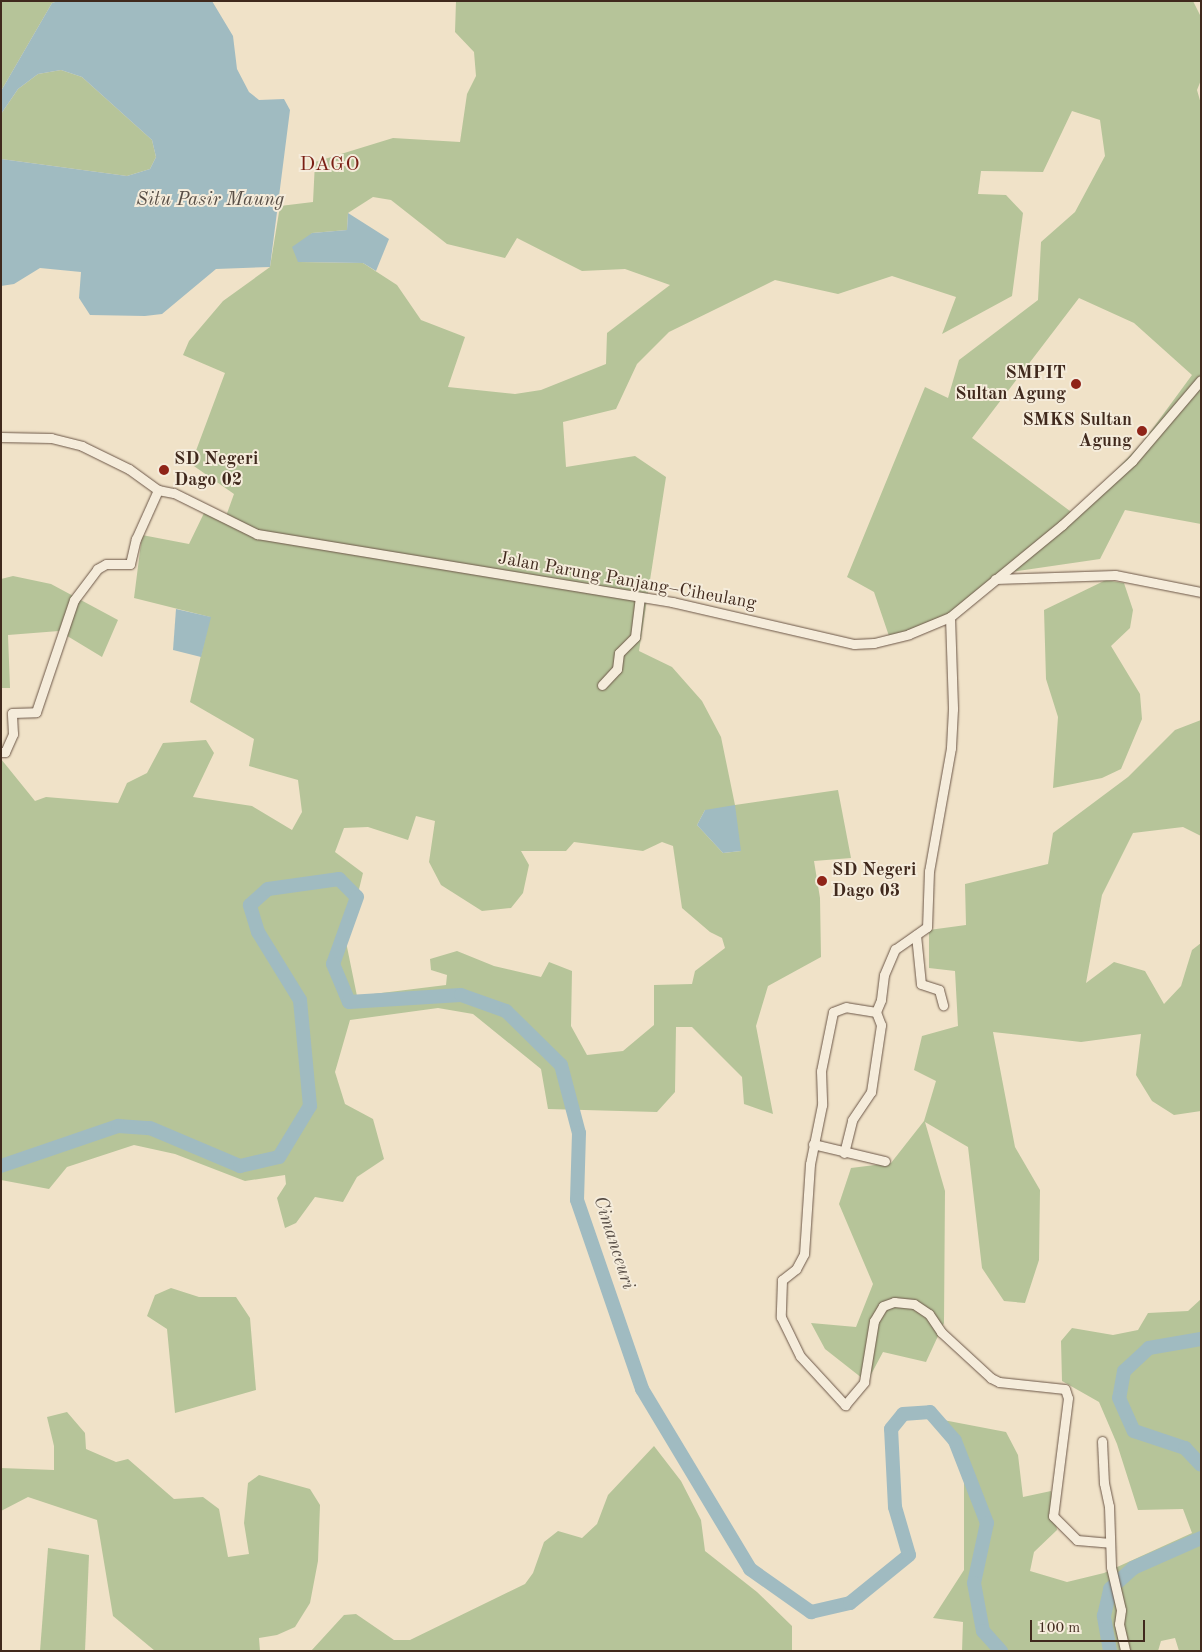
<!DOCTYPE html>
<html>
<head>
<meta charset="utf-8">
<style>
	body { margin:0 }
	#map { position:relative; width:1202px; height:1652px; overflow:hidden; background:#f0e2c8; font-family:"Old Standard TT",serif }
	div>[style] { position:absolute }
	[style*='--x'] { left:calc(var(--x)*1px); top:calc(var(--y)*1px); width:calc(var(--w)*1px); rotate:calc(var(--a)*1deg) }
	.green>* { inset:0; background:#b6c499 }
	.water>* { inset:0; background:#a0bbc1 }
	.river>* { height:14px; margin:-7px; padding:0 7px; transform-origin:7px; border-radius:7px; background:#a0bbc1 }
	.roads { filter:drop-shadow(0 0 1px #6c5748) drop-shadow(0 0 1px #6c5748) }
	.minor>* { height:9px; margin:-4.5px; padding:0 4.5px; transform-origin:4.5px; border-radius:4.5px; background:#f5ecdb }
	.dots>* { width:14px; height:14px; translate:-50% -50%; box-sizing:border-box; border:2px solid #f5ecdb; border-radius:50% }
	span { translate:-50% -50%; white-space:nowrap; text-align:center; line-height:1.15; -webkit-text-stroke:4px #f5ecdb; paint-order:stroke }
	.poi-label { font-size:18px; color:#40291d; font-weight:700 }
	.right { translate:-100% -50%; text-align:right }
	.left { translate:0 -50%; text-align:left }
	.street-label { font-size:18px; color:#40291d }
	.water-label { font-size:19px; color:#584e46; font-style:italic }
	.quarter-label { font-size:20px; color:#7a1f14; letter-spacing:1px }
	.frame { position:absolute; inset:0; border:2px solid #40291d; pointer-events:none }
	.scale { position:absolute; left:1030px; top:1620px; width:115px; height:22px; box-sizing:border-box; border:2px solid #40291d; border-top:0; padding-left:6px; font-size:15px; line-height:18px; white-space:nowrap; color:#40291d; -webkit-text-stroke:4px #f5ecdb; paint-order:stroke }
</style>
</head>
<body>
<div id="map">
	<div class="green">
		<i style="clip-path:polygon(1px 1px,58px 1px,52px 3px,1px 91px)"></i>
		<i style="clip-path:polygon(evenodd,456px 1px,1193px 1px,1201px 17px,1201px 80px,1197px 90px,1201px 104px,1201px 524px,1125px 510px,1100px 559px,1004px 573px,953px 616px,890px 639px,874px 592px,847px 577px,925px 387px,948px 398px,959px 360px,1038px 300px,1041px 242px,1075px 212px,1105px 156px,1100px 120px,1072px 111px,1043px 172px,981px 171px,978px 194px,1006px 195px,1023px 213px,1012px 296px,942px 334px,956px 297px,892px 276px,838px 294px,775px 280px,669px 332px,637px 364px,616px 409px,563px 422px,566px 467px,635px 456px,666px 477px,639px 651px,672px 667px,702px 701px,721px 737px,735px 805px,838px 790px,851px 858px,814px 861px,820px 898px,821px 957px,768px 986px,756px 1026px,773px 1114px,744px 1104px,742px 1077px,692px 1027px,676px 1027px,675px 1092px,657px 1112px,548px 1109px,541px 1069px,473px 1014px,438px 1008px,350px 1020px,335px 1072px,345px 1104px,373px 1119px,384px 1159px,357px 1177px,343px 1202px,315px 1197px,296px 1223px,285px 1228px,277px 1198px,286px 1184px,285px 1175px,245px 1181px,175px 1154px,134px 1145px,67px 1167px,49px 1189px,1px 1180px,1px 759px,35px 801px,46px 797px,118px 803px,127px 783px,147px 773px,163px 743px,206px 740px,214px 753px,193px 797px,252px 806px,292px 830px,302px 812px,298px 780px,249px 766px,254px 739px,190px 702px,210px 617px,134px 598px,142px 535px,189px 544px,205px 511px,225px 519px,234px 494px,191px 464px,225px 373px,183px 355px,189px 341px,223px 301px,270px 267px,280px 206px,313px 202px,315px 162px,393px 138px,460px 142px,467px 94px,476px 76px,474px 52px,455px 32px,456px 1px,373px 197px,391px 200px,447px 244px,505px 258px,517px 238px,582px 271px,625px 269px,670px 285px,607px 333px,606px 364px,541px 390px,515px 394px,448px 387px,465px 337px,421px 320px,397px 285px,363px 263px,299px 262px,312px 233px,347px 230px,348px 213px,373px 197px,456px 1px,1079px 298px,1134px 323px,1192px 375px,1142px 443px,1074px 514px,972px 438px,1079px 298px,456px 1px,705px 810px,741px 851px,723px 853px,697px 825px,705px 810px,456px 1px,416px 816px,435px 821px,429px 862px,441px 885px,482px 911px,511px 908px,523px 893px,529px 865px,521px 851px,566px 851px,574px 842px,643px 851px,662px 842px,673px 846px,682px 908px,710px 932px,722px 938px,725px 948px,695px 971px,692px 984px,654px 985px,654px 1025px,623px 1051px,587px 1055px,571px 1026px,572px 971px,549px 962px,541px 977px,494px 966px,457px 951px,430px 959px,431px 970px,447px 975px,446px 985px,357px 996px,346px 942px,363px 873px,335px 852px,344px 828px,368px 827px,408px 840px,416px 816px)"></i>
		<i style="clip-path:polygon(61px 70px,82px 77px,152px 140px,156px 157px,150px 169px,127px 176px,1px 159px,1px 114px,18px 89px,38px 74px)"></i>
		<i style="clip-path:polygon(13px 576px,51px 584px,118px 620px,102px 657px,59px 631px,8px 635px,10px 688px,1px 688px,1px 579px)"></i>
		<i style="clip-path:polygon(1106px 580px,1124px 583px,1133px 610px,1130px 628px,1111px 646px,1140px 694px,1142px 719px,1121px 769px,1102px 778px,1053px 788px,1058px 717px,1046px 679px,1044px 610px)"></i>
		<i style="clip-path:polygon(1201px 720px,1201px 836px,1183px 827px,1133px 833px,1102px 895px,1086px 983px,1114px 962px,1145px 971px,1164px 1004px,1181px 986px,1192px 950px,1201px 943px,1201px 1111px,1174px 1115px,1152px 1101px,1136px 1075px,1141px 1034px,1081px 1042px,993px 1032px,1015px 1147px,1040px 1190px,1039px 1260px,1025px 1303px,1004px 1301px,982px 1268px,968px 1147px,925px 1122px,945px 1191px,944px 1323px,926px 1362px,883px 1352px,867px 1382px,825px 1349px,811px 1323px,856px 1327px,873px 1284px,839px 1204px,851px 1168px,891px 1163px,924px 1121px,936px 1081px,914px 1070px,922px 1036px,958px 1026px,955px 971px,929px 968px,929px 930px,966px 925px,965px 884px,1048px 864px,1053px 833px,1128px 777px,1175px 730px)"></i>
		<i style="clip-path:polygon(171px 1288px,199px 1297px,236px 1297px,250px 1318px,256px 1390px,175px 1413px,167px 1329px,147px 1316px,155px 1295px)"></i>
		<i style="clip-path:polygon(1201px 1299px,1201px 1651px,1179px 1651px,1175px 1638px,1161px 1641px,1158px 1651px,962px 1651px,963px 1622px,933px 1618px,964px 1570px,964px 1477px,938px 1419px,1006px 1432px,1018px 1455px,1023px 1497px,1051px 1491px,1057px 1530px,1034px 1552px,1030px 1571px,1067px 1582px,1104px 1573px,1192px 1533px,1183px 1509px,1138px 1510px,1117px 1444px,1099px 1402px,1062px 1381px,1061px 1341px,1072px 1328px,1113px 1335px,1138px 1330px,1148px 1313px,1188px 1311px)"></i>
		<i style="clip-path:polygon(67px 1412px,85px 1433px,86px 1449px,116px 1462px,128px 1459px,174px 1499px,203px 1497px,219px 1509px,228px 1557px,249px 1554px,244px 1523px,248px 1483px,259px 1475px,310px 1489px,320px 1505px,318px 1561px,310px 1603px,295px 1627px,277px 1635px,259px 1638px,260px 1651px,155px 1651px,113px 1616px,97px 1520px,28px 1497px,1px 1511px,1px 1468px,54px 1470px,54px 1446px,47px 1417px)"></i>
		<i style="clip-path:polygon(654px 1446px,681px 1481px,701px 1520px,705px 1551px,757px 1592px,792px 1626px,792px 1651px,311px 1651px,344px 1615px,356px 1614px,394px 1640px,410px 1640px,525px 1584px,533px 1573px,544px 1542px,558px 1531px,582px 1538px,597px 1524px,608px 1495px)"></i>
		<i style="clip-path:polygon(48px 1548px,89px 1555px,85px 1651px,40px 1651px)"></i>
	</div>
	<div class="water">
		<i style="clip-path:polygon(58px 1px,212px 1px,233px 36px,237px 69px,249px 92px,259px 100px,284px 99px,290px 110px,270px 267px,216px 269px,162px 314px,145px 316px,90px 315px,79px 298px,81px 272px,40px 268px,14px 284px,1px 286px,1px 159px,127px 176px,150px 169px,156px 157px,152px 140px,82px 77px,61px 70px,38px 74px,18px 89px,1px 114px,1px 91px,52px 3px)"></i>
		<i style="clip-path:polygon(348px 213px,389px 239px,376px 271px,363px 263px,298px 262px,292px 247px,312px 233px,347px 230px)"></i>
		<i style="clip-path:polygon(176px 609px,211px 617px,201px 657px,173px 650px)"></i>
		<i style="clip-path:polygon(735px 805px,741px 851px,723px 853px,697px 825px,705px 810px)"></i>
	</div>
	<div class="river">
		<i style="--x:1;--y:1166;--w:124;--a:-18.9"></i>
		<i style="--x:118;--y:1126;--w:32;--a:4"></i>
		<i style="--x:150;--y:1128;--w:98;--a:22.9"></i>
		<i style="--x:240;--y:1166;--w:40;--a:-13"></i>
		<i style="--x:279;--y:1157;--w:60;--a:-58.7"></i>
		<i style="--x:310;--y:1106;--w:106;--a:-95.4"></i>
		<i style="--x:300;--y:1000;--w:80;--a:-121.7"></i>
		<i style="--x:258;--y:932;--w:28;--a:-107"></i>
		<i style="--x:250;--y:905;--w:24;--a:-42"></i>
		<i style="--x:268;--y:889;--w:72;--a:-8"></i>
		<i style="--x:339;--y:879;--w:25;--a:45"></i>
		<i style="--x:357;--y:897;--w:71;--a:109.7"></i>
		<i style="--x:333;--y:964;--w:41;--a:67.2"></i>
		<i style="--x:349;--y:1002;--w:112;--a:-3.6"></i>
		<i style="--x:461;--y:995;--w:48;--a:19.6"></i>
		<i style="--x:506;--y:1011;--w:77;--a:44.5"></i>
		<i style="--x:561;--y:1065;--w:70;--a:75.2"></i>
		<i style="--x:579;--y:1133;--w:67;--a:91.7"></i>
		<i style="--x:577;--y:1200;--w:200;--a:71"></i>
		<i style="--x:642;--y:1389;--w:210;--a:59"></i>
		<i style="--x:750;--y:1569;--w:75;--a:35.2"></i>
		<i style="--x:811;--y:1612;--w:40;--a:-13"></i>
		<i style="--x:850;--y:1603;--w:76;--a:-39.1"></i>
		<i style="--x:909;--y:1555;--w:50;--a:-106.3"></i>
		<i style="--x:895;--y:1507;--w:78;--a:-92.9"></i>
		<i style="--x:891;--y:1429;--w:19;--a:-51"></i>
		<i style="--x:903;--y:1414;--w:27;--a:-4"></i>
		<i style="--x:930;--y:1412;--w:38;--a:49"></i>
		<i style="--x:955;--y:1441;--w:88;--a:68.7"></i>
		<i style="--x:987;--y:1523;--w:61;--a:102.2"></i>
		<i style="--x:974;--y:1583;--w:49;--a:79.4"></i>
		<i style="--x:983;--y:1631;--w:27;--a:48"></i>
		<i style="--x:1201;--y:1339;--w:53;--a:170.2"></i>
		<i style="--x:1149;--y:1348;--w:34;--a:137"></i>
		<i style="--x:1124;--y:1371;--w:27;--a:100"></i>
		<i style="--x:1119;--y:1398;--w:36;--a:66"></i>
		<i style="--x:1134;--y:1431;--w:54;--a:18.4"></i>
		<i style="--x:1185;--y:1448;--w:23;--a:47"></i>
		<i style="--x:1110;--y:1651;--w:36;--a:-100"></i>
		<i style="--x:1104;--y:1616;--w:28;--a:-77"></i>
		<i style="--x:1110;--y:1589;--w:31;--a:-42"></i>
		<i style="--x:1133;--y:1568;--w:74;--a:-23.8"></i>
	</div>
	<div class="roads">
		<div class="minor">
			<i style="--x:1;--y:437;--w:50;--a:1.1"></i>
			<i style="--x:51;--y:438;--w:32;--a:14"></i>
			<i style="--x:82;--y:446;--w:52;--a:26.1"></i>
			<i style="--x:129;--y:469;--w:36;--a:36"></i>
			<i style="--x:158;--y:490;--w:16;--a:11"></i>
			<i style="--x:174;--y:493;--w:93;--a:26.3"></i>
			<i style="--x:257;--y:534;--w:421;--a:9.3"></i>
			<i style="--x:672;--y:602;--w:187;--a:13"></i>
			<i style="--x:854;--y:644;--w:20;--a:-3"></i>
			<i style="--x:874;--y:643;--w:36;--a:-14"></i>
			<i style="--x:909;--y:634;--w:44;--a:-22.5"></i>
			<i style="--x:950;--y:617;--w:145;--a:-39.4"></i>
			<i style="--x:1062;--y:525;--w:95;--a:-42.4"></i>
			<i style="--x:1132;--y:461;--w:106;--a:-49.6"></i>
			<i style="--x:995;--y:579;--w:120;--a:-1.9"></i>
			<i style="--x:1115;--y:575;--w:88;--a:11.2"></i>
			<i style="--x:950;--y:617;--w:92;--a:88.1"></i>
			<i style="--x:953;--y:709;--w:39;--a:93"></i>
			<i style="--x:951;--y:748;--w:125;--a:100.1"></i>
			<i style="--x:929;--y:871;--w:56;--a:92"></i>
			<i style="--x:927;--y:927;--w:39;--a:145"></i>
			<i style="--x:895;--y:949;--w:28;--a:113"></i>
			<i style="--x:884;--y:975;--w:25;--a:97"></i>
			<i style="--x:881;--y:1000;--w:13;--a:113"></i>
			<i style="--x:876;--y:1012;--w:30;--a:-171"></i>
			<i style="--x:846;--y:1007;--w:14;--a:159"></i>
			<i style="--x:833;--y:1012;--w:60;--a:101.5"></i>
			<i style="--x:821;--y:1071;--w:34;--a:88"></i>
			<i style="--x:822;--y:1105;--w:60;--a:101.5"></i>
			<i style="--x:810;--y:1164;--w:90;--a:93.8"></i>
			<i style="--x:804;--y:1254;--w:17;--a:118"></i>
			<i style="--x:796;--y:1269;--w:18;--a:142"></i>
			<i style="--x:782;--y:1280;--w:37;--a:92"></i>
			<i style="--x:781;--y:1317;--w:43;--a:64"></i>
			<i style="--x:800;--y:1356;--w:67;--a:47.4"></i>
			<i style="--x:845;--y:1405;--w:30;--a:-50"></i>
			<i style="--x:864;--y:1382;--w:62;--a:-80.7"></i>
			<i style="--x:874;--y:1321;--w:17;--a:-59"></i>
			<i style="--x:883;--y:1306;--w:12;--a:-20"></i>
			<i style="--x:894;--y:1302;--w:20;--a:6"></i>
			<i style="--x:914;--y:1304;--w:18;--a:34"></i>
			<i style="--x:929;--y:1314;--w:22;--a:56"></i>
			<i style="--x:941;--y:1332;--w:68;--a:42.6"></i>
			<i style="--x:991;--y:1378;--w:9;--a:27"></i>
			<i style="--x:999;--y:1382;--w:66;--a:6.1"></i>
			<i style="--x:1065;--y:1389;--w:9;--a:72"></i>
			<i style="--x:1068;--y:1398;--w:119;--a:97.2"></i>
			<i style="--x:1053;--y:1516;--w:34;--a:45"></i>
			<i style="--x:1077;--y:1540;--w:33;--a:5"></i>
			<i style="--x:602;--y:685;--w:22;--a:-47"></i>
			<i style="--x:617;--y:669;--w:16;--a:-83"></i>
			<i style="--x:619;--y:653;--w:23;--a:-45"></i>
			<i style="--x:635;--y:637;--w:39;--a:-83"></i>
			<i style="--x:1;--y:752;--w:4;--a:0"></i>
			<i style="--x:5;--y:752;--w:20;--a:-66"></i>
			<i style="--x:13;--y:734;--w:21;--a:-93"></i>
			<i style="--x:12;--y:713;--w:24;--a:-2"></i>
			<i style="--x:36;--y:712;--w:118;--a:-71.3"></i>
			<i style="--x:74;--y:600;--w:39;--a:-53"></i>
			<i style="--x:97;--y:569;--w:10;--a:-29"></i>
			<i style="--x:106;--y:564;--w:24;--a:0"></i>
			<i style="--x:130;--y:564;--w:26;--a:-77"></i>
			<i style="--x:136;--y:539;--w:54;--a:-65.8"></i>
			<i style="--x:916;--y:935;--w:49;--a:84.2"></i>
			<i style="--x:921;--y:984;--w:19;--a:18"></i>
			<i style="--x:939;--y:990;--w:16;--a:75"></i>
			<i style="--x:813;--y:1144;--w:74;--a:13.3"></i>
			<i style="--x:844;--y:1153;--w:34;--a:-76"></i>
			<i style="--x:852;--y:1120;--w:34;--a:-56"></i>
			<i style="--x:871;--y:1092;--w:68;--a:-81.5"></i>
			<i style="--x:881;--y:1025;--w:14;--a:-111"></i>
			<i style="--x:1102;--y:1441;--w:42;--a:87.3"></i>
			<i style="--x:1104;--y:1483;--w:24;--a:78"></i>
			<i style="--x:1109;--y:1506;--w:61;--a:88.1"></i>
			<i style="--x:1111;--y:1567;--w:44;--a:76.9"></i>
			<i style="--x:1121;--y:1610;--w:14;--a:98"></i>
			<i style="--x:1119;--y:1624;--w:28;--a:77"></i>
		</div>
	</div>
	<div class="dots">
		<i style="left:1076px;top:384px;background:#8f2418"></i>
		<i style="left:1142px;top:431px;background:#8f2418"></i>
		<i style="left:164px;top:470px;background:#8f2418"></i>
		<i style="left:822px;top:881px;background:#8f2418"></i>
	</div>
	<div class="poi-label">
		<span class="right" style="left:1066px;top:384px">SMPIT<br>Sultan Agung</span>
		<span class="right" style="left:1132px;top:431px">SMKS Sultan<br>Agung</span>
		<span class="left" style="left:174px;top:470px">SD Negeri<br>Dago 02</span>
		<span class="left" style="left:832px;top:881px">SD Negeri<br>Dago 03</span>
	</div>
	<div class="street-label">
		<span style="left:627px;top:581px;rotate:10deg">Jalan Parung Panjang–Ciheulang</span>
	</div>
	<div class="water-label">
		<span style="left:210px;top:201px">Situ Pasir Maung</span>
		<span style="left:613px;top:1243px;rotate:72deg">Cimanceuri</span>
	</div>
	<div class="quarter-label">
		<span style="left:330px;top:165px">DAGO</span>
	</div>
	<div class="frame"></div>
	<div class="scale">100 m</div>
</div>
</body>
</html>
